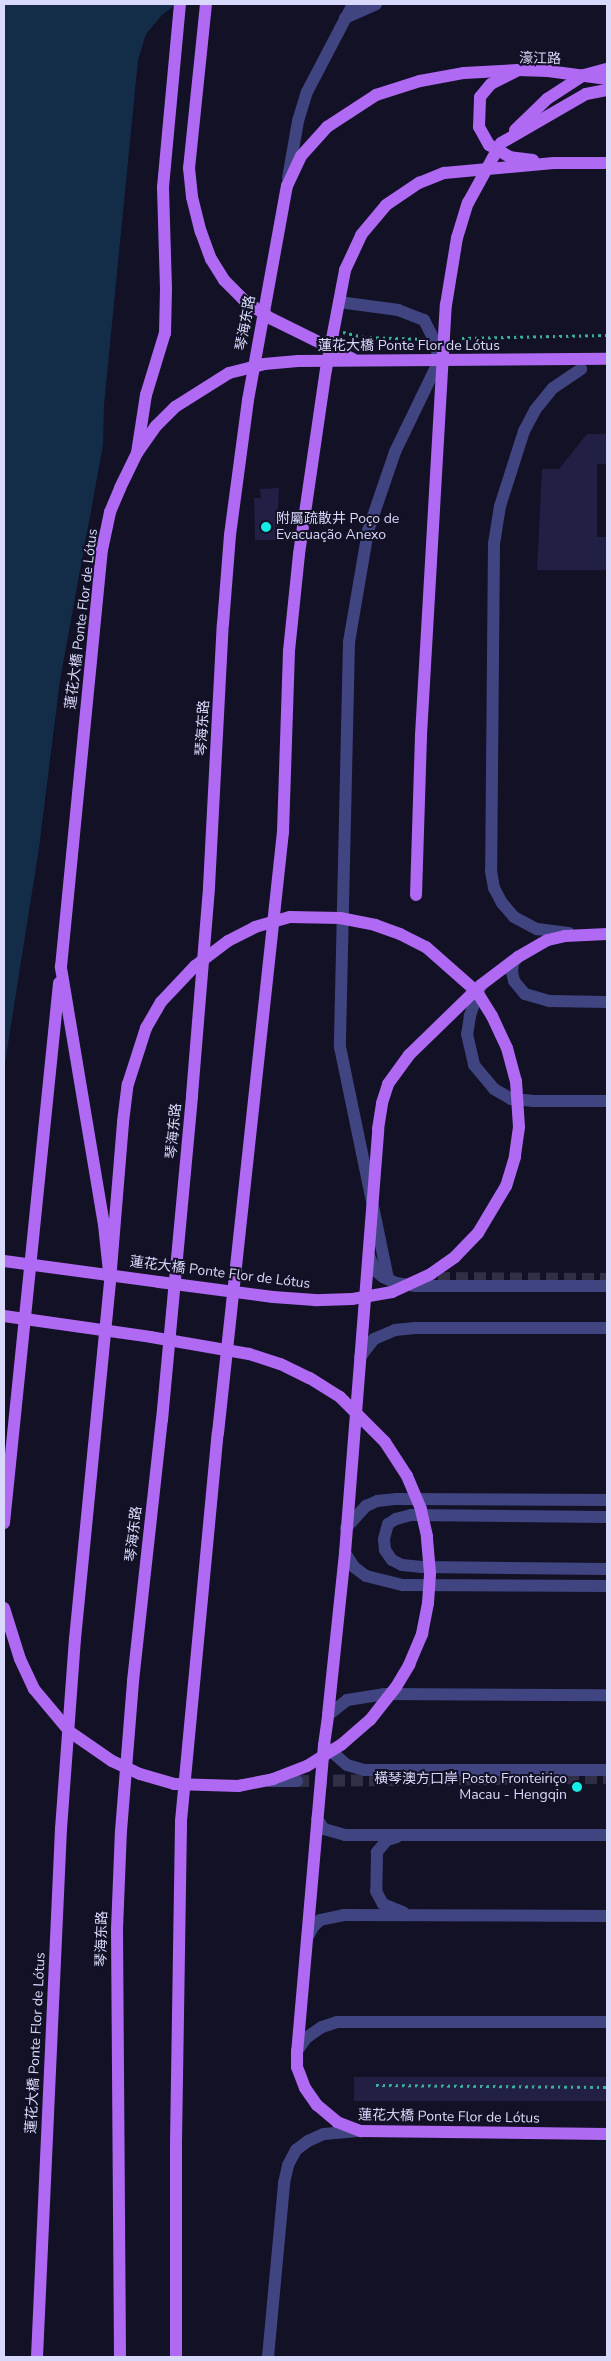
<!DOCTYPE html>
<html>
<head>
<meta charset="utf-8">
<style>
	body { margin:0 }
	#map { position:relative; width:611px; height:2361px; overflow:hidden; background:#121126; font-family:"Nunito Sans","Noto Sans SC",sans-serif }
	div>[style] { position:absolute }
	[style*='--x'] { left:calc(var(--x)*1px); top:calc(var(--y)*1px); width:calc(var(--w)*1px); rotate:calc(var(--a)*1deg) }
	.water>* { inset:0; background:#132d48 }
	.building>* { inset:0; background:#221f45; transform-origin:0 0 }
	.minor-tunnel>* { height:12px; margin-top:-6px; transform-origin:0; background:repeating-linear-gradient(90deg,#302f46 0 12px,transparent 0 18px) }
	.path>* { height:3px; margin-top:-1.5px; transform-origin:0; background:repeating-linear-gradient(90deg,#3aaf9a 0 2.5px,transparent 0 6.5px) }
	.minor>* { height:12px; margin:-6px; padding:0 6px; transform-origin:6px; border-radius:6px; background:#404581 }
	.major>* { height:12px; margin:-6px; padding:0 6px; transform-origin:6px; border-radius:6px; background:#af69f3 }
	.path-bridge>* { height:3px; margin-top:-1.5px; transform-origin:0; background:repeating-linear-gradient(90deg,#3aaf9a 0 2.5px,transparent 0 6.5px) }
	.minor-bridge>* { height:12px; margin:-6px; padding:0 6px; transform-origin:6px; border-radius:6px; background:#404581 }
	.major-bridge>* { height:12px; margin:-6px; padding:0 6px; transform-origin:6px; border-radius:6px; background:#af69f3 }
	.dots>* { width:14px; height:14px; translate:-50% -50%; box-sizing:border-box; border:2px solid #121126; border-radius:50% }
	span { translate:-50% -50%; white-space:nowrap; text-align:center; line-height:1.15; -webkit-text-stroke:4px #121126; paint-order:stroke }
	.street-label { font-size:14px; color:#d9d9fc }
	.poi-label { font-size:14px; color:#d9d9fc }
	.left { translate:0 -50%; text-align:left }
	.right { translate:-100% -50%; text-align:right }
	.frame { position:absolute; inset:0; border:5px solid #d9d9fc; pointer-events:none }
</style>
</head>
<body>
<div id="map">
	<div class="water">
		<i style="clip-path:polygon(4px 4px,176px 4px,162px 15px,146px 34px,138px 60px,104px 405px,103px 445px,60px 680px,39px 848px,4px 1069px)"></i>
	</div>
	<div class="building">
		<i style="clip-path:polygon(587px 434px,607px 434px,607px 464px,597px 464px,597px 537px,607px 537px,607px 570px,537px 570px,542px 469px,559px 469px)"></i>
		<i style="clip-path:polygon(279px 488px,276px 540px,255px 540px,254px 498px,261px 498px,260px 489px)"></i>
		<i style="left:354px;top:2077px;width:253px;height:24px"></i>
	</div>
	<div class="minor-tunnel">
		<i style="--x:420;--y:1278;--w:187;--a:0.3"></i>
		<i style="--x:297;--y:1781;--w:310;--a:-0.6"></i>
	</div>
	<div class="path">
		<i style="--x:376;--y:2085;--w:231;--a:0.5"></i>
	</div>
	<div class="minor">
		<i style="--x:345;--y:18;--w:34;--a:-24"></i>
		<i style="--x:288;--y:178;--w:58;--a:-80"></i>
		<i style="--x:298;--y:121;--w:30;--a:-73"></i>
		<i style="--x:307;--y:92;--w:99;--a:-62.4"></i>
		<i style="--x:339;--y:302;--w:60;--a:7.7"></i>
		<i style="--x:398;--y:310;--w:28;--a:21"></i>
		<i style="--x:424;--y:320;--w:30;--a:63"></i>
		<i style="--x:438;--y:347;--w:20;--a:96"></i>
		<i style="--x:436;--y:367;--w:94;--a:115.8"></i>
		<i style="--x:395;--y:452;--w:83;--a:108.9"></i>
		<i style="--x:368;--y:531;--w:113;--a:99.7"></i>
		<i style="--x:349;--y:642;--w:405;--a:91.3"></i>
		<i style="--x:340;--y:1047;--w:236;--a:78.3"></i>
		<i style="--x:524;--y:431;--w:24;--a:-62"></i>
		<i style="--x:535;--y:410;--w:28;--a:-51"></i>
		<i style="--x:553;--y:388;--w:34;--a:-34"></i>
		<i style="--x:518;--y:957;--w:8;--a:130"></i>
		<i style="--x:513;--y:963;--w:9;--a:96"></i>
		<i style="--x:512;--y:972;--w:9;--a:77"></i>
		<i style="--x:514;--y:981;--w:17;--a:50"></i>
		<i style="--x:525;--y:994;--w:26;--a:16"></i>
		<i style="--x:550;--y:1001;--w:57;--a:1"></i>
		<i style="--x:481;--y:985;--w:33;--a:110"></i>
		<i style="--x:470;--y:1016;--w:18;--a:99"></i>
		<i style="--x:467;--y:1034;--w:32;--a:77"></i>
		<i style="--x:474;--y:1065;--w:31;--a:50"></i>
		<i style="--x:494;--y:1089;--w:20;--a:30"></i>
		<i style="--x:511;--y:1099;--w:21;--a:5"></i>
		<i style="--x:532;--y:1101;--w:75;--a:0"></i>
		<i style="--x:369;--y:1256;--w:17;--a:65"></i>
		<i style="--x:376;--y:1271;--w:9;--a:41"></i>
		<i style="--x:383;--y:1277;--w:14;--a:25"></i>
		<i style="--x:396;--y:1283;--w:20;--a:9"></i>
		<i style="--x:416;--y:1286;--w:191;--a:0"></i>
		<i style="--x:360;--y:1357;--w:23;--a:-52"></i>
		<i style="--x:374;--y:1339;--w:23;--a:-23"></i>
		<i style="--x:395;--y:1330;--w:20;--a:-6"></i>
		<i style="--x:415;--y:1328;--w:192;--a:0"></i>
		<i style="--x:607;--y:1517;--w:196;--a:-179.4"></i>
		<i style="--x:411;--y:1515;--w:16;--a:165"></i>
		<i style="--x:396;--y:1519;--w:9;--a:148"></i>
		<i style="--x:388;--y:1524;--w:16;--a:105"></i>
		<i style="--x:384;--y:1539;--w:11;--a:85"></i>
		<i style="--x:385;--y:1550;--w:12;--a:55"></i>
		<i style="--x:392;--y:1560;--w:11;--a:27"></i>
		<i style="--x:402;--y:1565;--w:20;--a:6"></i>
		<i style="--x:422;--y:1567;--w:185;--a:0.6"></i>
		<i style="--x:346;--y:1528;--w:30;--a:-48"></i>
		<i style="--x:366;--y:1506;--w:12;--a:-24"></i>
		<i style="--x:377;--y:1501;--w:18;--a:-6"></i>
		<i style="--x:395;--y:1499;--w:212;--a:0.3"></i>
		<i style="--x:345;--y:1553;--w:17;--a:57"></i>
		<i style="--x:354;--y:1567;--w:15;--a:37"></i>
		<i style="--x:366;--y:1576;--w:38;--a:14"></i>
		<i style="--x:403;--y:1585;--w:204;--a:0.3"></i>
		<i style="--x:328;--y:1715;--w:24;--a:-38"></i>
		<i style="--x:347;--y:1700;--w:37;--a:-9"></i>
		<i style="--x:384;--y:1694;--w:223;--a:0.3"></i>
		<i style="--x:324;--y:1745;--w:30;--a:41"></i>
		<i style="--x:347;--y:1765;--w:18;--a:16"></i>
		<i style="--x:364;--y:1770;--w:243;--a:0"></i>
		<i style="--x:269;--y:1781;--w:28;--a:0"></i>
		<i style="--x:317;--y:1819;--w:12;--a:55"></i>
		<i style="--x:324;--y:1829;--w:22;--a:16"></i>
		<i style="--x:345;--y:1835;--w:262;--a:0"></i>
		<i style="--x:397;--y:1837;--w:10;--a:163"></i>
		<i style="--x:387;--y:1840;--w:16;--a:130"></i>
		<i style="--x:377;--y:1852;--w:39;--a:91"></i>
		<i style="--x:376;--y:1891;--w:15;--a:62"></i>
		<i style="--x:383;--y:1904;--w:22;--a:22"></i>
		<i style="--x:307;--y:1938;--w:13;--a:-61"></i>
		<i style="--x:313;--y:1927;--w:10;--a:-45"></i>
		<i style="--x:320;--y:1920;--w:24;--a:-12"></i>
		<i style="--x:343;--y:1915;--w:264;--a:0.2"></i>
		<i style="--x:297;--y:2051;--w:16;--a:-55"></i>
		<i style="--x:306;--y:2038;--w:19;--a:-35"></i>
		<i style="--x:322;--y:2027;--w:16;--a:-18"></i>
		<i style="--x:337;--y:2022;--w:270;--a:0"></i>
		<i style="--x:268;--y:2357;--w:175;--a:-84.7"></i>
		<i style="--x:284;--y:2183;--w:18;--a:-77"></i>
		<i style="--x:288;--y:2165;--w:17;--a:-62"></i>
		<i style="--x:296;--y:2150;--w:15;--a:-37"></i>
		<i style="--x:308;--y:2141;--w:17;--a:-24"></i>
		<i style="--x:324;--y:2134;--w:34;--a:-5"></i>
	</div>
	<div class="major">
		<i style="--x:533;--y:160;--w:23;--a:-173"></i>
		<i style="--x:510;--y:157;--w:24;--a:-150"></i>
		<i style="--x:489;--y:145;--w:21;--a:-119"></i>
		<i style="--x:479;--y:127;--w:30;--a:-88"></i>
		<i style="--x:480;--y:97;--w:17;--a:-50"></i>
		<i style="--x:491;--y:84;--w:30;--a:-27"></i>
		<i style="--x:518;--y:70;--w:30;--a:2"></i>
		<i style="--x:548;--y:71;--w:60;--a:7.7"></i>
		<i style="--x:137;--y:453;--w:59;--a:-81.2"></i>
		<i style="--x:146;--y:395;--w:65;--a:-73"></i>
		<i style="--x:165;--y:333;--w:44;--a:-88.7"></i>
		<i style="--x:166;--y:289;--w:102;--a:-91.7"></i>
		<i style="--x:163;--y:187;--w:184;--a:-84.7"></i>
		<i style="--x:416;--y:895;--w:160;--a:-88.2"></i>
		<i style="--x:4;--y:1261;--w:156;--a:7.7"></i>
		<i style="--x:4;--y:1316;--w:148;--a:8.1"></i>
		<i style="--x:4;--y:1523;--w:543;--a:-84.18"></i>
		<i style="--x:324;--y:1745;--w:30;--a:-82"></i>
		<i style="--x:361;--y:2131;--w:246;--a:0.7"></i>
		<i style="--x:37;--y:2357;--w:529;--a:-87.4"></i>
		<i style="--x:61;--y:1829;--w:191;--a:-85.8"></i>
		<i style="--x:75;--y:1639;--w:360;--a:-84.4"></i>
		<i style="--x:110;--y:1281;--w:56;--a:-96.1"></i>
		<i style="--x:104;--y:1225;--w:262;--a:-99.5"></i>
		<i style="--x:120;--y:2357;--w:428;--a:-90.4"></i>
		<i style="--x:117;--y:1929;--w:98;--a:-87.7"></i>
		<i style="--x:121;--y:1831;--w:150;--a:-85.4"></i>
		<i style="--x:133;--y:1681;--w:263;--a:-83.7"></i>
		<i style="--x:162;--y:1420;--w:326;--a:-84.7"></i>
		<i style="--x:192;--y:1095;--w:209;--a:-85.3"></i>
		<i style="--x:209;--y:887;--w:263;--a:-87"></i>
		<i style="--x:223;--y:624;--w:89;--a:-85.5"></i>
		<i style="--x:230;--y:535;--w:136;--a:-82.4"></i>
		<i style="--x:248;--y:400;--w:218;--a:-79.7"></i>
		<i style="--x:287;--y:186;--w:33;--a:-65"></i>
		<i style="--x:301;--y:156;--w:39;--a:-48"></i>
		<i style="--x:327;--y:127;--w:59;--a:-33.1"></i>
		<i style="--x:376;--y:95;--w:46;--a:-17.7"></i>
		<i style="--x:420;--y:81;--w:45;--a:-10.3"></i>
		<i style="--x:464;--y:73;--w:54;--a:-3.2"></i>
		<i style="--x:176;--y:2357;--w:215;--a:-90"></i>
		<i style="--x:176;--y:2142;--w:321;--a:-89.1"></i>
		<i style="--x:181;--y:1821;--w:390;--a:-84.6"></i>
		<i style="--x:218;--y:1433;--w:605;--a:-83.83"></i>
		<i style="--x:283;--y:832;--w:181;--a:-88.1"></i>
		<i style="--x:289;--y:651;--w:98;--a:-84.1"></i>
		<i style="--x:299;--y:554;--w:186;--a:-81.7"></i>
		<i style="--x:326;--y:370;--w:102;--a:-79.2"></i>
		<i style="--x:345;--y:270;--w:38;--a:-65"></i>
		<i style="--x:361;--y:235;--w:39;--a:-50"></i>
		<i style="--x:386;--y:205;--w:40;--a:-34"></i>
		<i style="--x:419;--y:183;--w:27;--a:-22"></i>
		<i style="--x:444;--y:173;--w:110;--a:-5.2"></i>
		<i style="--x:554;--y:163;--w:53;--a:0"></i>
	</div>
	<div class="path-bridge">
		<i style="--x:343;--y:332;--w:21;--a:14"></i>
		<i style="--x:363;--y:337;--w:63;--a:1.8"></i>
		<i style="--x:462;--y:338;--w:145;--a:-1.2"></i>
	</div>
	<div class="minor-bridge">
		<i style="--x:524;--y:431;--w:79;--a:107.7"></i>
		<i style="--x:500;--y:506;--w:37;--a:99"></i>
		<i style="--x:494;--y:543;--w:328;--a:90.5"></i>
		<i style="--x:491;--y:871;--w:17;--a:80"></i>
		<i style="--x:494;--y:888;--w:17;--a:62"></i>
		<i style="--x:502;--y:903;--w:18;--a:49"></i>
		<i style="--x:514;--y:917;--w:26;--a:28"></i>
		<i style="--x:537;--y:929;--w:32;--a:7"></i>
	</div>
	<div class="major-bridge">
		<i style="--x:206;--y:4;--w:165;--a:95.9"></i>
		<i style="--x:189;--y:168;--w:29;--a:84"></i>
		<i style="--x:192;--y:197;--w:36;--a:76"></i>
		<i style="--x:201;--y:232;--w:29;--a:70"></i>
		<i style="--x:211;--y:259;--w:25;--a:58"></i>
		<i style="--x:224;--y:280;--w:30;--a:45"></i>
		<i style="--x:245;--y:301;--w:32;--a:34"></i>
		<i style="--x:272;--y:319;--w:90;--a:26.3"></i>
		<i style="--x:515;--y:130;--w:45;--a:-44.1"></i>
		<i style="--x:547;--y:99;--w:44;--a:-33"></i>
		<i style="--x:584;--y:75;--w:24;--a:-15"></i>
		<i style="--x:421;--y:735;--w:431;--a:-86.7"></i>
		<i style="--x:446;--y:305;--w:68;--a:-80.7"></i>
		<i style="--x:457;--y:238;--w:37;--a:-73"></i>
		<i style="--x:468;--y:203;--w:68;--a:-61.2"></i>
		<i style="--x:501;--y:143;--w:98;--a:-30"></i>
		<i style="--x:586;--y:94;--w:21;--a:-11"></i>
		<i style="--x:61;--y:967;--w:419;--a:-84.4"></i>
		<i style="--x:102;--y:550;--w:39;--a:-78"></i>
		<i style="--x:110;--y:512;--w:26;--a:-67"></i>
		<i style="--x:120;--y:488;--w:39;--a:-64"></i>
		<i style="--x:137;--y:453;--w:33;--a:-55"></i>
		<i style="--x:156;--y:426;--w:27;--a:-45"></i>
		<i style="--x:175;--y:407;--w:64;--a:-32.2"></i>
		<i style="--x:229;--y:373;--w:36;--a:-14"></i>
		<i style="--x:264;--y:364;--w:34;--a:-5"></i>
		<i style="--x:298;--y:361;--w:309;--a:-0.4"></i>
		<i style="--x:110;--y:1281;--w:160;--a:-85.3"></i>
		<i style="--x:123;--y:1122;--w:38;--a:-83"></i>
		<i style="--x:128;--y:1084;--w:59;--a:-72.2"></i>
		<i style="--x:146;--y:1028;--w:30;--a:-60"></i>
		<i style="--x:161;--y:1002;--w:50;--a:-46.6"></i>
		<i style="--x:195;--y:966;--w:41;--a:-37.1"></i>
		<i style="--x:228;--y:941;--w:30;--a:-27"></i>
		<i style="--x:255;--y:927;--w:36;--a:-16"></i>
		<i style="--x:290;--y:917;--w:50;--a:1.1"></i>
		<i style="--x:340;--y:918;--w:36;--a:11"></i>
		<i style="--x:375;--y:925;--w:27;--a:20"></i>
		<i style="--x:400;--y:934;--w:29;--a:27"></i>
		<i style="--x:426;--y:947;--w:68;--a:41.4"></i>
		<i style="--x:477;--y:992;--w:28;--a:58"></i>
		<i style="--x:492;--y:1016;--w:35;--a:65"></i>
		<i style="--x:507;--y:1048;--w:34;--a:75"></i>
		<i style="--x:516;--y:1081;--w:46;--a:86.3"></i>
		<i style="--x:519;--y:1127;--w:30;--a:98"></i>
		<i style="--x:515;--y:1157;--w:30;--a:107"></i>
		<i style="--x:506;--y:1186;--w:55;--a:120.8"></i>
		<i style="--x:478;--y:1233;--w:33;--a:134"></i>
		<i style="--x:455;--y:1257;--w:29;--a:145"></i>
		<i style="--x:431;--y:1274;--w:43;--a:155.2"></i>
		<i style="--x:392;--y:1292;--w:41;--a:170.1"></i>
		<i style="--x:352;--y:1299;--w:37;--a:178"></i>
		<i style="--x:315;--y:1300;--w:42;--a:-175.9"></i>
		<i style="--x:273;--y:1297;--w:115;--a:-172.5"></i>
		<i style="--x:4;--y:1608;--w:53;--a:72.6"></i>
		<i style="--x:20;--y:1659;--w:33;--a:65"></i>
		<i style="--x:34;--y:1689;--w:56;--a:50.1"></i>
		<i style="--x:70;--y:1732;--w:51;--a:34.6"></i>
		<i style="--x:112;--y:1761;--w:31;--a:25"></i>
		<i style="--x:140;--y:1774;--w:35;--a:16"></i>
		<i style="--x:174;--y:1784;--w:64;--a:1.8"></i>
		<i style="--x:238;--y:1786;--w:36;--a:-11"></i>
		<i style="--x:273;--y:1779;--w:36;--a:-21"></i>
		<i style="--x:307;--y:1766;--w:40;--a:-32"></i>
		<i style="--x:341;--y:1745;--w:38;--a:-41"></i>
		<i style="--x:370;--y:1720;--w:42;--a:-51.8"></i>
		<i style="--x:396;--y:1687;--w:26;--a:-59"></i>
		<i style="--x:409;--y:1665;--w:34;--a:-67"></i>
		<i style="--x:422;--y:1634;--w:32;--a:-79"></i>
		<i style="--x:428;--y:1603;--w:30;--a:-86"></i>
		<i style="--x:430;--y:1573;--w:37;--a:-95"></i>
		<i style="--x:427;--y:1536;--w:28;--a:-103"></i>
		<i style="--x:421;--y:1509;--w:36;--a:-113"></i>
		<i style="--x:407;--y:1476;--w:40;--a:-122.9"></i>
		<i style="--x:385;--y:1442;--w:64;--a:-135"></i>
		<i style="--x:340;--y:1397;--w:36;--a:-148"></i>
		<i style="--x:309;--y:1378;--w:32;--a:-154"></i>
		<i style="--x:280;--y:1364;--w:33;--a:-162"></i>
		<i style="--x:249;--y:1354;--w:99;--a:-170.2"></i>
		<i style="--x:328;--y:1715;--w:163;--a:-84"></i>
		<i style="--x:345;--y:1553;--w:425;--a:-85.5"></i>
		<i style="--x:378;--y:1129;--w:26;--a:-81"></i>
		<i style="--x:382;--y:1103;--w:20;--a:-72"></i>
		<i style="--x:388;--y:1084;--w:36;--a:-54"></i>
		<i style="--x:409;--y:1055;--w:100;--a:-44.2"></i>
		<i style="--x:481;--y:985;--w:46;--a:-37.1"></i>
		<i style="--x:518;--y:957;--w:34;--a:-30"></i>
		<i style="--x:548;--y:940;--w:17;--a:-13"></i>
		<i style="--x:565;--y:936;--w:42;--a:-2.7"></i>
		<i style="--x:324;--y:1745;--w:307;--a:95"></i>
		<i style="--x:297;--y:2051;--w:16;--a:90"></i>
		<i style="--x:297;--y:2067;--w:22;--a:69"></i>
		<i style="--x:305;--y:2088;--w:21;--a:55"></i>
		<i style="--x:317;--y:2105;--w:26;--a:40"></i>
		<i style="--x:337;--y:2122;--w:26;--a:21"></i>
	</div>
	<div class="dots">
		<i style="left:266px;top:527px;background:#14ece8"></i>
		<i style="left:577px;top:1787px;background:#14ece8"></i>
	</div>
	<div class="street-label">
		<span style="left:540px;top:59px;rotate:1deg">濠江路</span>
		<span style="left:246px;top:323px;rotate:-80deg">琴海东路</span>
		<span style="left:409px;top:346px">蓮花大橋 Ponte Flor de Lótus</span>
		<span style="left:82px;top:619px;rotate:-83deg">蓮花大橋 Ponte Flor de Lótus</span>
		<span style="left:203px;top:728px;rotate:-87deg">琴海东路</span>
		<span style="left:174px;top:1131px;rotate:-85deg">琴海东路</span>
		<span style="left:220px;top:1273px;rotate:7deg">蓮花大橋 Ponte Flor de Lótus</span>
		<span style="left:134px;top:1534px;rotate:-84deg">琴海东路</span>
		<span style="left:102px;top:1939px;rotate:-89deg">琴海东路</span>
		<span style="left:36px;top:2043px;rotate:-87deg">蓮花大橋 Ponte Flor de Lótus</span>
		<span style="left:449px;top:2117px;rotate:1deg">蓮花大橋 Ponte Flor de Lótus</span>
	</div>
	<div class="poi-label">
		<span class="left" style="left:276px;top:527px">附屬疏散井 Poço de<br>Evacuação Anexo</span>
		<span class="right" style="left:567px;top:1787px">橫琴澳方口岸 Posto Fronteiriço<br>Macau - Hengqin</span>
	</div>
	<div class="frame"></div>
</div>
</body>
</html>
